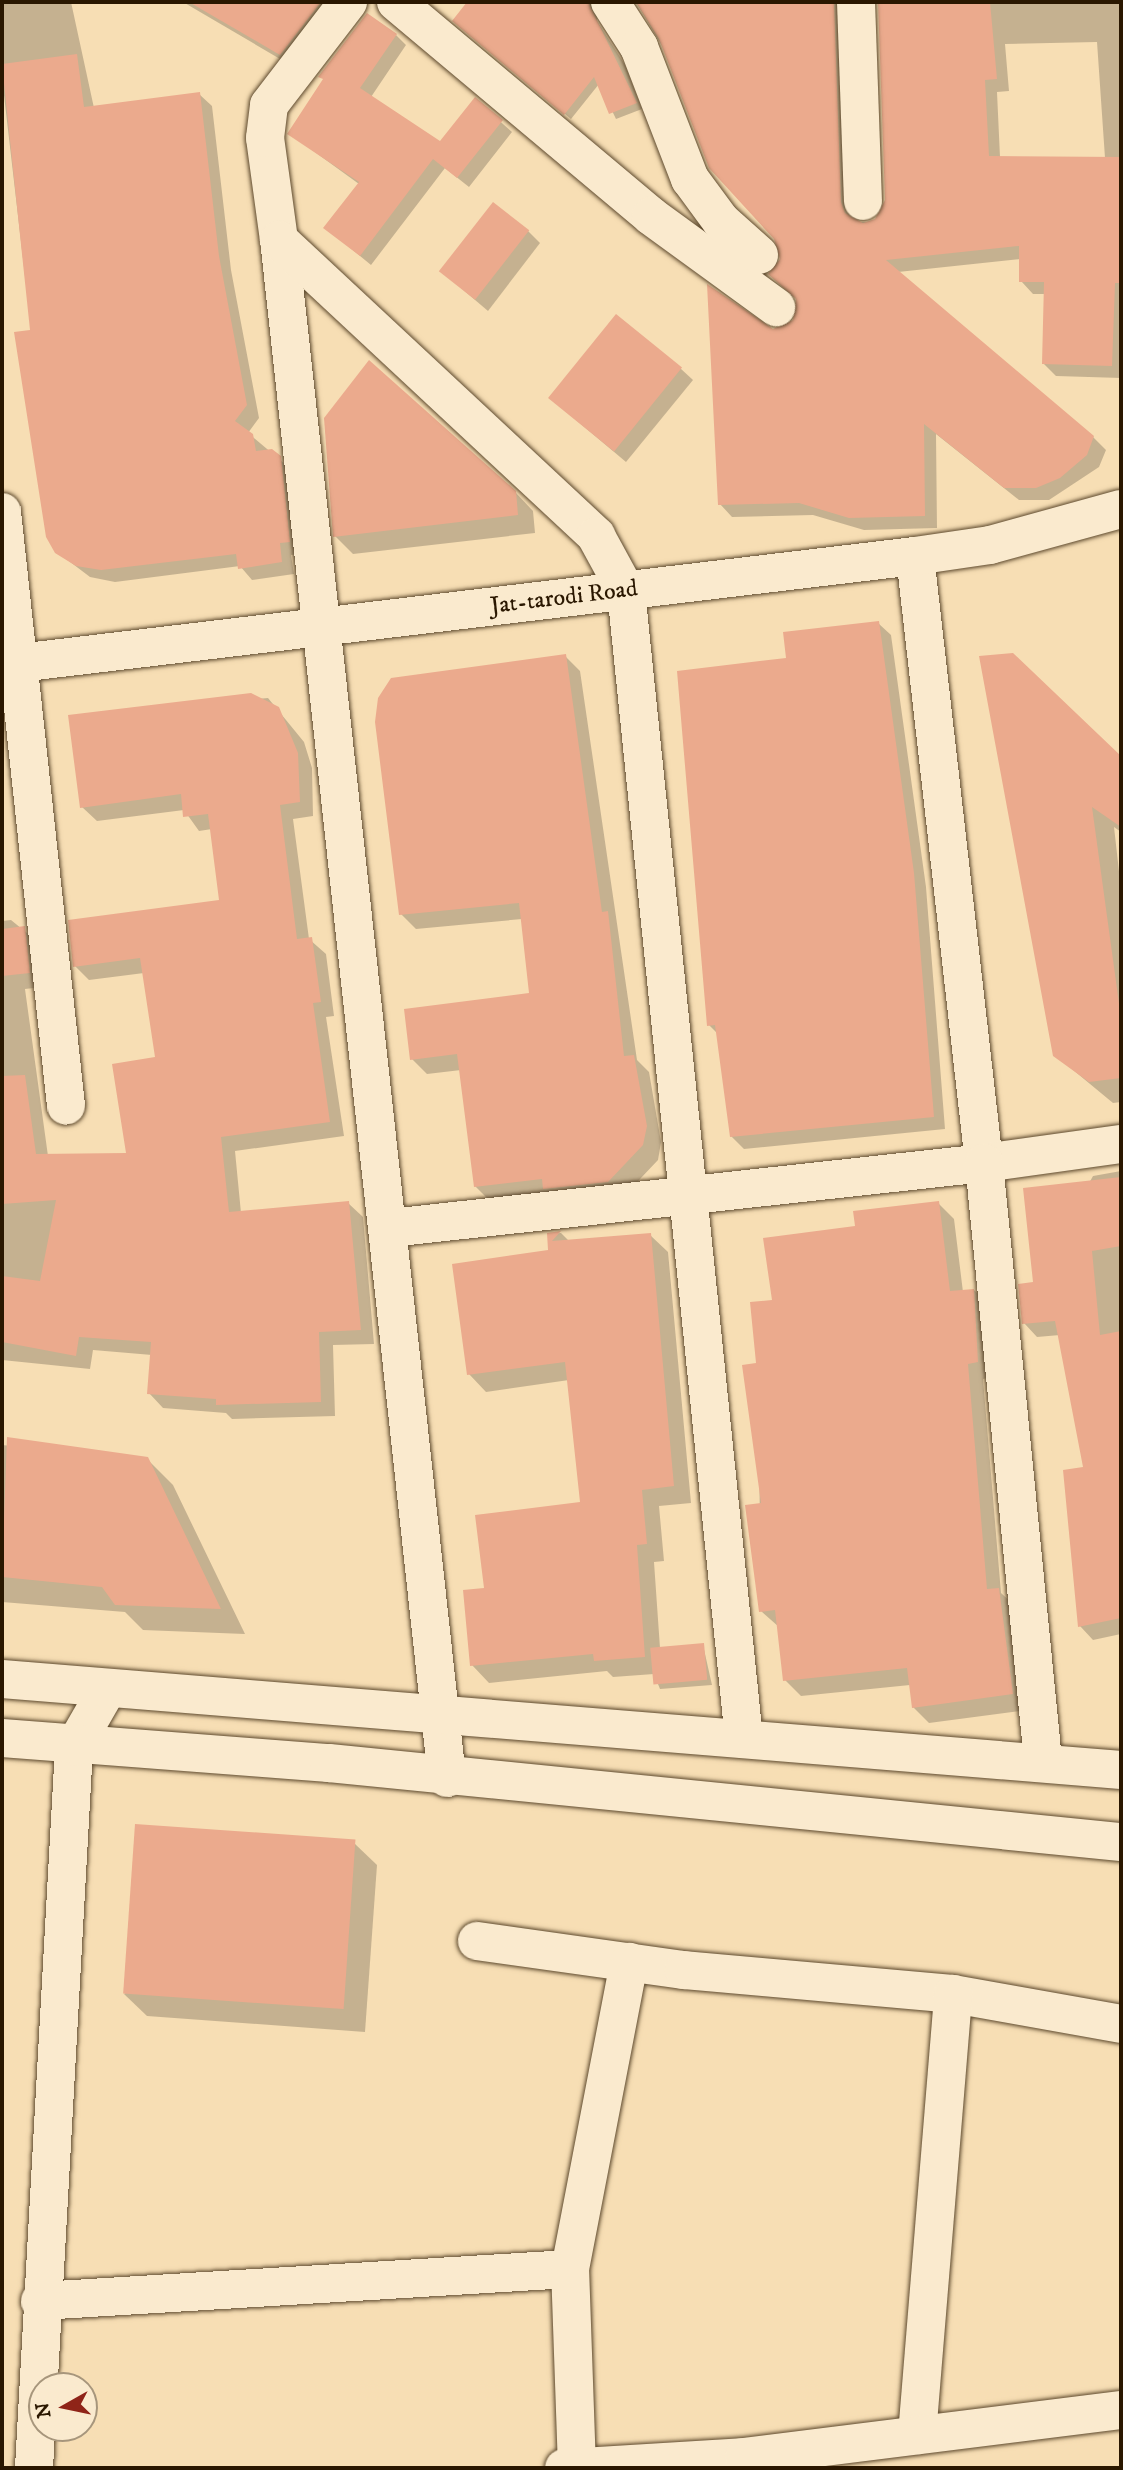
<!DOCTYPE html>
<html>
<head>
<meta charset="utf-8">
<style>
	body { margin:0 }
	#map { position:relative; width:1123px; height:2470px; overflow:hidden; background:#f7deb4; font-family:"IM FELL DW Pica",serif }
	div>[style] { position:absolute }
	[style*='--x'] { left:calc(var(--x)*1px); top:calc(var(--y)*1px); width:calc(var(--w)*1px); rotate:calc(var(--a)*1deg) }
	.shadow>* { inset:0; background:#0003 }
	.building>* { inset:0; background:#ebaa8d; transform-origin:0 0 }
	.roads { filter:drop-shadow(0 0 2px #5d492d) drop-shadow(0 0 2px #5d492d) }
	.street>* { height:38px; margin:-19px; padding:0 19px; transform-origin:19px; border-radius:19px; background:#faeace }
	.secondary>* { height:38px; margin:-19px; padding:0 19px; transform-origin:19px; border-radius:19px; background:#faeace }
	span { translate:-50% -50%; white-space:nowrap; text-align:center; line-height:1.15; -webkit-text-stroke:7px #faeace; paint-order:stroke }
	.street-label { font-size:24px; color:#2a1700 }
	.frame { position:absolute; inset:0; border:4px solid #2a1700; pointer-events:none }
	.north { position:absolute; left:28px; top:2372px; width:70px; height:70px; box-sizing:border-box; background:#faeace; border:2px solid #a7967c; border-radius:50%; rotate:261deg; font-size:19px; font-weight:700; line-height:28px; text-align:center; color:#2a1700 }
	.north::after { content:''; display:block; margin:auto; width:24px; height:32px; background:#8f2418; clip-path:polygon(50% 0,100% 100%,50% 72%,0 100%) }
</style>
</head>
<body>
<div id="map">
	<div class="shadow">
		<i style="clip-path:polygon(2px 2px,71px 2px,94px 108px,199px 94px,212px 106px,231px 270px,259px 418px,248px 433px,292px 470px,301px 554px,291px 555px,294px 574px,252px 580px,240px 566px,115px 582px,90px 577px,57px 552px,2px 78px)"></i>
		<i style="clip-path:polygon(183px 2px,342px 2px,292px 66px)"></i>
		<i style="clip-path:polygon(469px 2px,505px 2px,515px 10px,521px 2px,598px 2px,597px 21px,625px 65px,642px 109px,616px 119px,599px 84px,571px 119px,454px 20px)"></i>
		<i style="clip-path:polygon(evenodd,636px 2px,853px 2px,857px 222px,875px 222px,887px 201px,880px 2px,1121px 2px,1121px 378px,1056px 376px,1043px 363px,1045px 294px,1033px 294px,1021px 281px,1021px 259px,898px 272px,1093px 437px,1106px 450px,1099px 467px,1049px 500px,1019px 500px,936px 434px,937px 528px,864px 530px,813px 515px,732px 517px,720px 504px,773px 331px,795px 322px,798px 300px,776px 238px,636px 2px,1097px 42px,1105px 158px,1000px 157px,997px 92px,1009px 91px,1005px 44px,1097px 42px)"></i>
		<i style="clip-path:polygon(396px 35px,406px 45px,371px 97px,440px 143px,475px 99px,512px 132px,469px 187px,445px 168px,371px 265px,326px 228px,359px 184px,290px 134px)"></i>
		<i style="clip-path:polygon(528px 231px,540px 243px,488px 311px,441px 271px)"></i>
		<i style="clip-path:polygon(680px 368px,693px 380px,626px 462px,551px 399px)"></i>
		<i style="clip-path:polygon(515px 492px,533px 511px,535px 533px,353px 554px,335px 536px)"></i>
		<i style="clip-path:polygon(878px 623px,891px 635px,926px 887px,945px 1129px,744px 1149px,731px 1136px,718px 1034px,709px 1025px,788px 660px)"></i>
		<i style="clip-path:polygon(1012px 655px,1121px 758px,1121px 832px,1114px 827px,1121px 889px,1121px 1102px,1113px 1103px,1055px 1055px)"></i>
		<i style="clip-path:polygon(565px 656px,580px 671px,637px 1060px,649px 1072px,661px 1142px,658px 1160px,623px 1197px,490px 1201px,475px 1186px,461px 1070px,427px 1074px,412px 1059px,531px 995px,522px 919px,416px 929px,401px 914px)"></i>
		<i style="clip-path:polygon(268px 698px,304px 742px,312px 768px,313px 816px,293px 819px,309px 939px,326px 954px,334px 1016px,326px 1017px,344px 1136px,235px 1151px,241px 1213px,348px 1203px,363px 1217px,374px 1344px,333px 1345px,335px 1416px,232px 1419px,226px 1413px,163px 1408px,149px 1393px,152px 1355px,93px 1350px,90px 1369px,2px 1360px,2px 921px,11px 920px,38px 942px,43px 987px,25px 989px,48px 1156px,128px 1154px,157px 1059px,144px 973px,89px 980px,75px 966px,221px 901px,212px 829px,199px 831px,184px 810px,97px 821px,82px 807px,70px 717px)"></i>
		<i style="clip-path:polygon(1121px 1171px,1121px 1634px,1093px 1640px,1080px 1626px,1085px 1468px,1060px 1335px,1037px 1337px,1024px 1323px,1034px 1283px,1093px 1176px)"></i>
		<i style="clip-path:polygon(938px 1203px,954px 1219px,963px 1292px,974px 1290px,990px 1306px,993px 1377px,983px 1379px,1001px 1593px,1014px 1605px,1028px 1710px,929px 1723px,913px 1707px,910px 1685px,801px 1696px,785px 1680px,779px 1627px,761px 1611px,758px 1364px,774px 1302px,857px 1227px)"></i>
		<i style="clip-path:polygon(561px 1233px,569px 1241px,650px 1235px,668px 1252px,691px 1503px,659px 1506px,664px 1561px,654px 1562px,660px 1648px,703px 1645px,712px 1685px,660px 1689px,654px 1674px,613px 1677px,607px 1671px,489px 1683px,472px 1665px,486px 1590px,582px 1503px,569px 1380px,486px 1392px,469px 1374px,550px 1252px,548px 1234px)"></i>
		<i style="clip-path:polygon(2px 1445px,147px 1459px,173px 1485px,245px 1634px,143px 1630px,125px 1612px,2px 1602px)"></i>
		<i style="clip-path:polygon(354px 1843px,377px 1865px,365px 2032px,147px 2016px,124px 1994px)"></i>
	</div>
	<div class="building">
		<i style="clip-path:polygon(189px 2px,321px 2px,280px 55px)"></i>
		<i style="clip-path:polygon(467px 2px,588px 2px,637px 103px,609px 114px,594px 77px,564px 115px,452px 21px)"></i>
		<i style="clip-path:polygon(636px 2px,834px 2px,841px 202px,845px 213px,863px 223px,875px 219px,885px 200px,878px 2px,990px 2px,997px 79px,985px 80px,989px 156px,1121px 157px,1121px 283px,1115px 283px,1112px 366px,1042px 364px,1044px 282px,1019px 282px,1019px 246px,886px 260px,1094px 436px,1087px 455px,1060px 478px,1036px 488px,1004px 488px,924px 424px,925px 516px,849px 518px,799px 503px,718px 505px,707px 284px,773px 329px,793px 320px,796px 299px,768px 274px,780px 259px,774px 239px,709px 168px,659px 39px)"></i>
		<i style="clip-path:polygon(367px 13px,397px 34px,360px 88px,440px 141px,475px 97px,503px 120px,457px 178px,433px 159px,360px 256px,323px 228px,359px 182px,287px 134px,323px 79px,318px 77px)"></i>
		<i style="clip-path:polygon(77px 54px,84px 107px,200px 92px,219px 256px,247px 405px,235px 421px,253px 434px,256px 451px,272px 449px,281px 456px,290px 542px,280px 543px,282px 562px,238px 569px,236px 554px,101px 570px,76px 566px,55px 553px,46px 537px,14px 332px,30px 330px,2px 64px)"></i>
		<i style="left:493px;top:202px;width:46px;height:88px;rotate:38deg"></i>
		<i style="left:616px;top:314px;width:85px;height:108px;rotate:39deg"></i>
		<i style="clip-path:polygon(369px 360px,516px 491px,518px 515px,333px 537px,324px 418px)"></i>
		<i style="clip-path:polygon(879px 621px,914px 873px,934px 1117px,730px 1137px,715px 1025px,707px 1026px,677px 671px,786px 658px,783px 632px)"></i>
		<i style="clip-path:polygon(1013px 653px,1121px 756px,1121px 827px,1092px 807px,1121px 1018px,1121px 1078px,1089px 1082px,1053px 1056px,979px 656px)"></i>
		<i style="clip-path:polygon(566px 654px,602px 912px,608px 911px,624px 1056px,634px 1055px,647px 1126px,643px 1145px,608px 1182px,543px 1189px,542px 1179px,474px 1187px,457px 1054px,410px 1060px,404px 1009px,529px 993px,519px 903px,399px 915px,375px 722px,378px 698px,391px 678px)"></i>
		<i style="clip-path:polygon(251px 693px,279px 707px,298px 753px,300px 802px,280px 805px,297px 939px,312px 937px,321px 1002px,313px 1003px,330px 1122px,221px 1137px,229px 1212px,349px 1201px,361px 1330px,319px 1332px,321px 1402px,216px 1405px,216px 1399px,147px 1394px,151px 1342px,79px 1337px,76px 1356px,2px 1342px,2px 1276px,40px 1281px,56px 1200px,2px 1204px,2px 1076px,25px 1075px,36px 1154px,126px 1153px,112px 1064px,155px 1057px,140px 958px,73px 967px,68px 920px,219px 900px,208px 814px,183px 817px,181px 794px,80px 808px,68px 715px)"></i>
		<i style="clip-path:polygon(25px 926px,30px 973px,2px 976px,2px 929px)"></i>
		<i style="clip-path:polygon(1121px 1177px,1121px 1246px,1092px 1251px,1100px 1335px,1121px 1331px,1121px 1618px,1078px 1627px,1063px 1470px,1083px 1467px,1055px 1321px,1022px 1324px,1018px 1284px,1033px 1282px,1023px 1188px)"></i>
		<i style="clip-path:polygon(939px 1201px,950px 1291px,974px 1289px,978px 1362px,968px 1364px,987px 1589px,999px 1588px,1013px 1694px,912px 1708px,907px 1668px,783px 1681px,775px 1610px,759px 1612px,745px 1505px,761px 1503px,742px 1365px,756px 1363px,750px 1302px,772px 1300px,763px 1238px,855px 1226px,853px 1211px)"></i>
		<i style="clip-path:polygon(561px 1231px,552px 1241px,651px 1233px,674px 1486px,642px 1490px,647px 1544px,637px 1545px,645px 1657px,594px 1661px,593px 1654px,470px 1666px,463px 1590px,484px 1588px,475px 1515px,580px 1502px,565px 1362px,467px 1375px,452px 1264px,548px 1250px,547px 1233px)"></i>
		<i style="clip-path:polygon(7px 1437px,148px 1457px,221px 1609px,115px 1605px,102px 1587px,2px 1577px)"></i>
		<i style="left:704px;top:1643px;width:37px;height:54px;rotate:85deg"></i>
		<i style="left:135px;top:1824px;width:221px;height:170px;rotate:4deg"></i>
	</div>
	<div class="roads">
		<div class="street">
			<i style="--x:396;--y:2;--w:333;--a:40"></i>
			<i style="--x:651;--y:216;--w:155;--a:36.1"></i>
			<i style="--x:610;--y:2;--w:54;--a:57.2"></i>
			<i style="--x:639;--y:47;--w:142;--a:68.9"></i>
			<i style="--x:690;--y:179;--w:52;--a:53.6"></i>
			<i style="--x:721;--y:221;--w:51;--a:41.8"></i>
			<i style="--x:856;--y:2;--w:199;--a:88"></i>
			<i style="--x:279;--y:240;--w:103;--a:-97.8"></i>
			<i style="--x:265;--y:138;--w:33;--a:-83"></i>
			<i style="--x:269;--y:105;--w:130;--a:-52.5"></i>
			<i style="--x:2;--y:512;--w:597;--a:83.85"></i>
			<i style="--x:915;--y:556;--w:611;--a:83.51"></i>
			<i style="--x:984;--y:1163;--w:138;--a:-7.9"></i>
			<i style="--x:390;--y:1228;--w:598;--a:-6.24"></i>
			<i style="--x:984;--y:1163;--w:600;--a:84.36"></i>
			<i style="--x:447;--y:1778;--w:1547;--a:-96.23"></i>
			<i style="--x:279;--y:240;--w:434;--a:43"></i>
			<i style="--x:596;--y:536;--w:63;--a:61.4"></i>
			<i style="--x:626;--y:591;--w:1154;--a:84.13"></i>
			<i style="--x:477;--y:1941;--w:209;--a:8"></i>
			<i style="--x:684;--y:1970;--w:270;--a:5.1"></i>
			<i style="--x:953;--y:1994;--w:171;--a:10.1"></i>
			<i style="--x:40;--y:2301;--w:531;--a:-3.46"></i>
			<i style="--x:917;--y:2435;--w:442;--a:-85.3"></i>
			<i style="--x:34;--y:2468;--w:722;--a:-86.82"></i>
			<i style="--x:74;--y:1747;--w:68;--a:-60"></i>
			<i style="--x:564;--y:2468;--w:180;--a:-3.5"></i>
			<i style="--x:744;--y:2457;--w:380;--a:-7.1"></i>
			<i style="--x:577;--y:2468;--w:199;--a:-92"></i>
			<i style="--x:570;--y:2269;--w:313;--a:-79.1"></i>
		</div>
		<div class="secondary">
			<i style="--x:2;--y:665;--w:919;--a:-6.81"></i>
			<i style="--x:915;--y:556;--w:76;--a:-8.3"></i>
			<i style="--x:990;--y:545;--w:136;--a:-15.4"></i>
			<i style="--x:2;--y:1679;--w:1123;--a:4.65"></i>
			<i style="--x:2;--y:1738;--w:328;--a:4.4"></i>
			<i style="--x:329;--y:1763;--w:796;--a:5.7"></i>
		</div>
	</div>
	<div class="street-label">
		<span style="left:564px;top:598px;rotate:-7deg">Jat-tarodi Road</span>
	</div>
	<div class="frame"></div>
	<div class="north">N</div>
</div>
</body>
</html>
